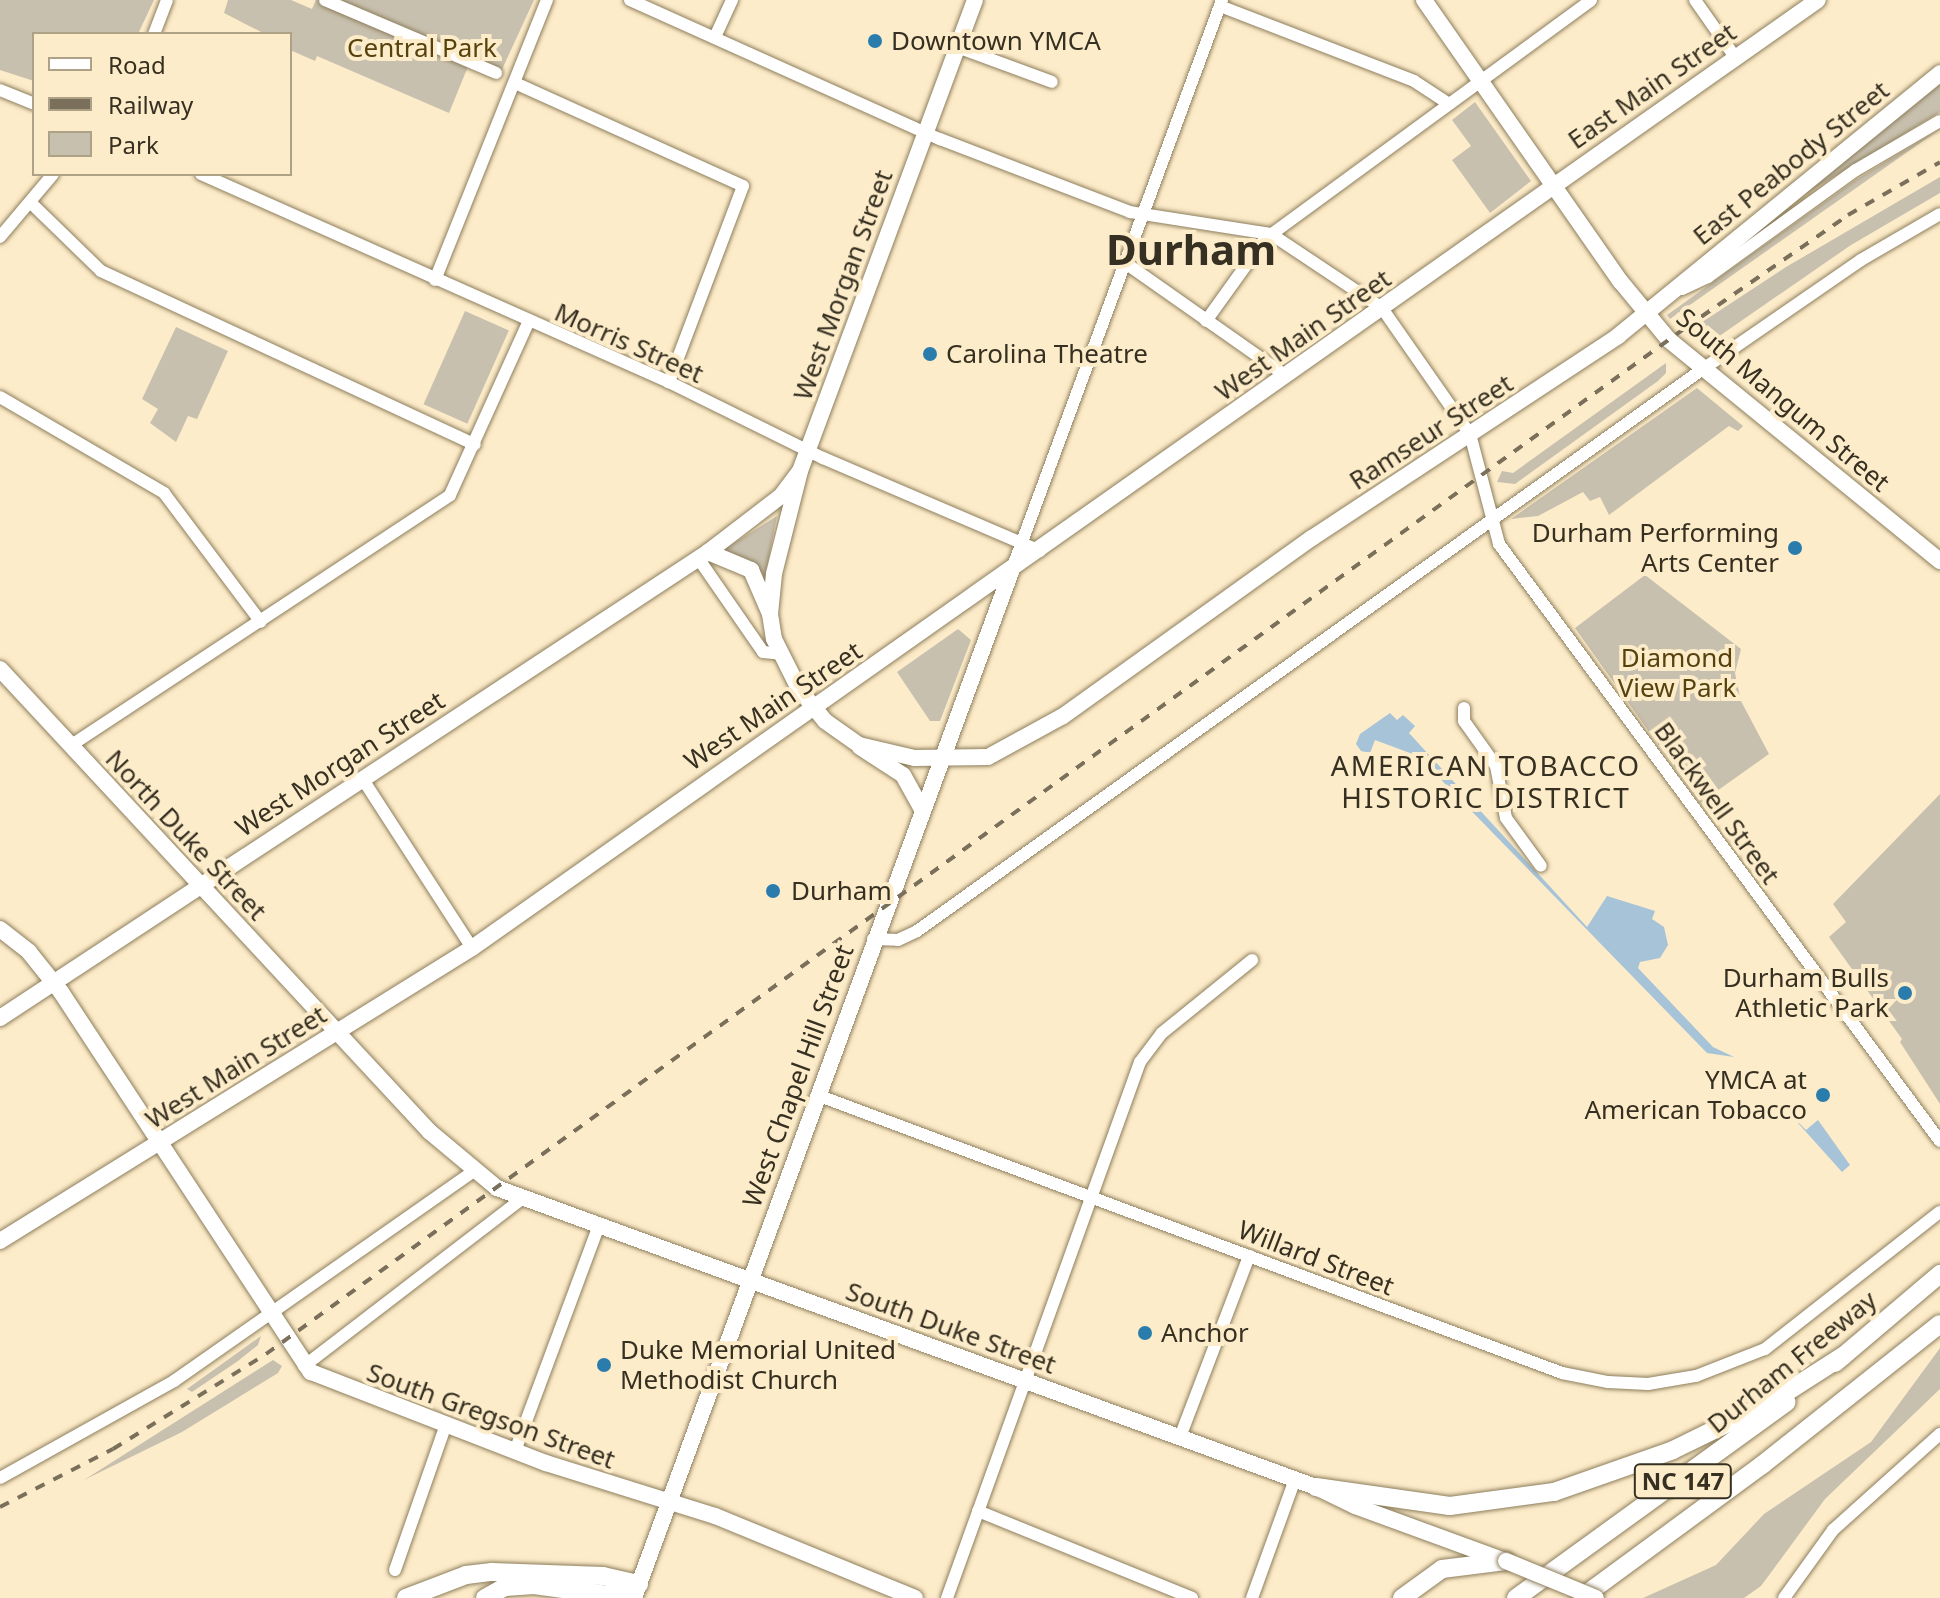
<!DOCTYPE html>
<html>
<head>
<meta charset="utf-8">
<style>
	body { margin:0 }
	#map { position:relative; width:1940px; height:1598px; overflow:hidden; background:#fdecc9; font-family:"Noto Sans",sans-serif }
	div>[style] { position:absolute }
	[style*='--x'] { left:calc(var(--x)*1px); top:calc(var(--y)*1px); width:calc(var(--w)*1px); rotate:calc(var(--a)*1deg) }
	.green>* { inset:0; background:#c8c0ae; transform-origin:0 0 }
	.water>* { inset:0; background:#a6c3d8 }
	.roads { filter:drop-shadow(0 0 2px #8d7e5d) drop-shadow(0 0 2px #8d7e5d) }
	.minor>* { height:12px; margin:-6px; padding:0 6px; transform-origin:6px; border-radius:6px; background:#fff }
	.major>* { height:16px; margin:-8px; padding:0 8px; transform-origin:8px; border-radius:8px; background:#fff }
	.highway>* { height:18px; margin:-9px; padding:0 9px; transform-origin:9px; border-radius:9px; background:#fff }
	.rail>* { height:4px; margin-top:-2px; transform-origin:0; background:repeating-linear-gradient(90deg,#796f5a 0 10px,transparent 0 20px) }
	.bridges { filter:drop-shadow(0 0 2px #8d7e5d) drop-shadow(0 0 2px #8d7e5d) }
	.major-bridge>* { height:16px; margin:-8px; padding:0 8px; transform-origin:8px; border-radius:8px; background:#fff }
	.dots>* { width:22px; height:22px; translate:-50% -50%; box-sizing:border-box; border:4px solid #fdecc9; border-radius:50% }
	span { translate:-50% -50%; white-space:nowrap; text-align:center; line-height:1.15; -webkit-text-stroke:8px #fdecc9; paint-order:stroke }
	.shield-label span { padding:2px 6px; background:#fdecc9; border:2px solid; border-radius:6px; -webkit-text-stroke-width:0 }
	.shield-label { font-size:24px; color:#363022; font-weight:700 }
	.poi-label { font-size:26px; color:#363022 }
	.left { translate:0 -50%; text-align:left }
	.right { translate:-100% -50%; text-align:right }
	.park-label { font-size:26px; color:#57420e }
	.street-label { font-size:26px; color:#363022 }
	.neighbourhood-label { font-size:28px; color:#363022; letter-spacing:2px }
	.town-label { font-size:42px; color:#363022; font-weight:700 }
	.legend { position:absolute; left:32px; top:32px; width:260px; height:144px; box-sizing:border-box; background:#fdecc9; border:2px solid #ada186; margin:0; padding:10px 14px; list-style:none; font-size:24px; color:#363022 }
	.legend li { display:flex; align-items:center; gap:16px; height:40px }
	.legend b { width:40px; border:2px solid #ada186 }
</style>
</head>
<body>
<div id="map">
	<div class="green">
		<i style="clip-path:polygon(0 0,154px 0,138px 34px,34px 34px,34px 81px,0 70px)"></i>
		<i style="clip-path:polygon(228px 0,291px 0,312px 9px,316px 0,534px 0,499px 76px,469px 64px,449px 113px,317px 56px,315px 61px,290px 50px,290px 34px,265px 34px,224px 13px)"></i>
		<i style="clip-path:polygon(1940px 83px,1940px 112px,1804px 195px,1804px 194px)"></i>
		<i style="clip-path:polygon(1475px 102px,1531px 181px,1490px 213px,1452px 160px,1471px 146px,1452px 120px)"></i>
		<i style="clip-path:polygon(1940px 129px,1670px 319px,1667px 315px,1854px 181px)"></i>
		<i style="clip-path:polygon(1940px 177px,1940px 193px,1851px 245px,1705px 346px,1687px 332px,1786px 267px)"></i>
		<i style="left:465px;top:311px;width:48px;height:102px;rotate:24deg"></i>
		<i style="clip-path:polygon(176px 327px,228px 351px,197px 419px,188px 416px,176px 442px,150px 423px,158px 409px,142px 399px)"></i>
		<i style="clip-path:polygon(1666px 363px,1666px 373px,1658px 381px,1515px 484px,1497px 482px,1502px 471px,1513px 473px)"></i>
		<i style="clip-path:polygon(1697px 388px,1743px 426px,1738px 431px,1729px 426px,1609px 515px,1600px 497px,1590px 501px,1583px 492px,1538px 516px,1511px 519px)"></i>
		<i style="clip-path:polygon(777px 516px,765px 577px,744px 558px,723px 550px)"></i>
		<i style="clip-path:polygon(1645px 575px,1741px 649px,1735px 673px,1741px 701px,1769px 754px,1700px 803px,1575px 628px)"></i>
		<i style="clip-path:polygon(958px 629px,971px 640px,940px 721px,930px 721px,897px 672px)"></i>
		<i style="clip-path:polygon(1940px 794px,1940px 1104px,1900px 1042px,1902px 1039px,1829px 937px,1846px 922px,1833px 904px)"></i>
		<i style="clip-path:polygon(261px 1336px,258px 1345px,238px 1361px,192px 1392px,187px 1389px)"></i>
		<i style="clip-path:polygon(1940px 1348px,1940px 1389px,1825px 1499px,1761px 1586px,1744px 1598px,1643px 1598px,1716px 1565px,1764px 1514px,1871px 1442px)"></i>
		<i style="clip-path:polygon(273px 1360px,282px 1366px,278px 1373px,182px 1432px,84px 1480px)"></i>
	</div>
	<div class="water">
		<i style="clip-path:polygon(1390px 713px,1397px 720px,1403px 715px,1415px 726px,1409px 733px,1587px 927px,1607px 896px,1655px 911px,1652px 919px,1664px 927px,1668px 945px,1660px 958px,1640px 962px,1638px 968px,1713px 1047px,1734px 1057px,1707px 1053px,1418px 756px,1375px 740px,1370px 753px,1361px 751px,1356px 744px,1360px 734px)"></i>
		<i style="clip-path:polygon(1789px 1113px,1806px 1130px,1818px 1120px,1850px 1165px,1842px 1172px)"></i>
	</div>
	<div class="roads">
		<div class="minor">
			<i style="--x:325;--y:0;--w:186;--a:23.1"></i>
			<i style="--x:630;--y:0;--w:340;--a:24.2"></i>
			<i style="--x:940;--y:139;--w:204;--a:21"></i>
			<i style="--x:1130;--y:212;--w:143;--a:8.9"></i>
			<i style="--x:1271;--y:234;--w:133;--a:33.7"></i>
			<i style="--x:1382;--y:308;--w:154;--a:55.1"></i>
			<i style="--x:1470;--y:434;--w:114;--a:75.2"></i>
			<i style="--x:1499;--y:544;--w:742;--a:53.55"></i>
			<i style="--x:1695;--y:0;--w:70;--a:54.9"></i>
			<i style="--x:1220;--y:6;--w:208;--a:21.1"></i>
			<i style="--x:1414;--y:81;--w:42;--a:33.3"></i>
			<i style="--x:154;--y:34;--w:36;--a:-69"></i>
			<i style="--x:715;--y:37;--w:41;--a:-65.3"></i>
			<i style="--x:957;--y:47;--w:101;--a:20.2"></i>
			<i style="--x:515;--y:83;--w:250;--a:24.3"></i>
			<i style="--x:743;--y:186;--w:210;--a:110.7"></i>
			<i style="--x:0;--y:90;--w:37;--a:22"></i>
			<i style="--x:201;--y:174;--w:512;--a:23.96"></i>
			<i style="--x:669;--y:382;--w:172;--a:26.3"></i>
			<i style="--x:823;--y:458;--w:236;--a:23.2"></i>
			<i style="--x:30;--y:202;--w:99;--a:44.2"></i>
			<i style="--x:101;--y:271;--w:412;--a:24.9"></i>
			<i style="--x:0;--y:237;--w:82;--a:-49.9"></i>
			<i style="--x:1124;--y:262;--w:198;--a:35.1"></i>
			<i style="--x:435;--y:280;--w:302;--a:-68.2"></i>
			<i style="--x:1682;--y:289;--w:29;--a:-25"></i>
			<i style="--x:1708;--y:277;--w:183;--a:-35.9"></i>
			<i style="--x:1856;--y:170;--w:97;--a:-30.3"></i>
			<i style="--x:1206;--y:321;--w:101;--a:-54.3"></i>
			<i style="--x:1265;--y:239;--w:404;--a:-36.2"></i>
			<i style="--x:0;--y:397;--w:190;--a:30.3"></i>
			<i style="--x:164;--y:493;--w:161;--a:53.1"></i>
			<i style="--x:698;--y:558;--w:114;--a:55.3"></i>
			<i style="--x:763;--y:652;--w:18;--a:6"></i>
			<i style="--x:1012;--y:569;--w:607;--a:-69.74"></i>
			<i style="--x:1464;--y:708;--w:13;--a:90"></i>
			<i style="--x:1464;--y:721;--w:55;--a:54.6"></i>
			<i style="--x:1496;--y:766;--w:53;--a:79.1"></i>
			<i style="--x:1506;--y:818;--w:59;--a:53.9"></i>
			<i style="--x:70;--y:746;--w:455;--a:-33.4"></i>
			<i style="--x:450;--y:495;--w:191;--a:-65.6"></i>
			<i style="--x:362;--y:778;--w:202;--a:57.1"></i>
			<i style="--x:873;--y:939;--w:25;--a:2"></i>
			<i style="--x:898;--y:940;--w:21;--a:-25"></i>
			<i style="--x:917;--y:931;--w:966;--a:-35.57"></i>
			<i style="--x:1703;--y:369;--w:192;--a:-34.6"></i>
			<i style="--x:1861;--y:260;--w:91;--a:-30.2"></i>
			<i style="--x:817;--y:1095;--w:795;--a:20.46"></i>
			<i style="--x:1562;--y:1373;--w:47;--a:11.1"></i>
			<i style="--x:1608;--y:1382;--w:40;--a:2.9"></i>
			<i style="--x:1648;--y:1384;--w:49;--a:-9.5"></i>
			<i style="--x:1696;--y:1376;--w:74;--a:-21.4"></i>
			<i style="--x:1765;--y:1349;--w:222;--a:-38.1"></i>
			<i style="--x:304;--y:1366;--w:272;--a:-37.5"></i>
			<i style="--x:1180;--y:1437;--w:194;--a:-69.1"></i>
			<i style="--x:515;--y:1451;--w:238;--a:-69.6"></i>
			<i style="--x:0;--y:1478;--w:199;--a:-29.1"></i>
			<i style="--x:174;--y:1381;--w:365;--a:-35"></i>
			<i style="--x:978;--y:1511;--w:231;--a:22.1"></i>
			<i style="--x:395;--y:1570;--w:151;--a:-70.7"></i>
			<i style="--x:947;--y:1598;--w:570;--a:-70.2"></i>
			<i style="--x:1140;--y:1062;--w:36;--a:-53"></i>
			<i style="--x:1162;--y:1033;--w:116;--a:-39"></i>
			<i style="--x:1252;--y:1598;--w:127;--a:-70.1"></i>
			<i style="--x:1784;--y:1598;--w:84;--a:-54.2"></i>
			<i style="--x:1833;--y:1530;--w:144;--a:-41.9"></i>
		</div>
		<div class="major">
			<i style="--x:1424;--y:0;--w:344;--a:55.1"></i>
			<i style="--x:1621;--y:282;--w:75;--a:50.4"></i>
			<i style="--x:1669;--y:340;--w:350;--a:39.2"></i>
			<i style="--x:800;--y:471;--w:106;--a:104.2"></i>
			<i style="--x:774;--y:574;--w:40;--a:95.7"></i>
			<i style="--x:770;--y:614;--w:25;--a:81"></i>
			<i style="--x:774;--y:639;--w:56;--a:63.4"></i>
			<i style="--x:799;--y:689;--w:41;--a:50.9"></i>
			<i style="--x:825;--y:721;--w:42;--a:35.2"></i>
			<i style="--x:859;--y:745;--w:57;--a:13.1"></i>
			<i style="--x:915;--y:758;--w:73;--a:-0.8"></i>
			<i style="--x:988;--y:757;--w:85;--a:-28.7"></i>
			<i style="--x:1063;--y:716;--w:306;--a:-35.6"></i>
			<i style="--x:1312;--y:538;--w:367;--a:-33.4"></i>
			<i style="--x:1618;--y:336;--w:416;--a:-39.2"></i>
			<i style="--x:708;--y:552;--w:47;--a:22.7"></i>
			<i style="--x:751;--y:570;--w:48;--a:66.6"></i>
			<i style="--x:0;--y:669;--w:632;--a:47.12"></i>
			<i style="--x:430;--y:1132;--w:87;--a:39.9"></i>
			<i style="--x:497;--y:1188;--w:872;--a:20.06"></i>
			<i style="--x:1316;--y:1487;--w:43;--a:26"></i>
			<i style="--x:1355;--y:1506;--w:160;--a:20.1"></i>
			<i style="--x:860;--y:747;--w:51;--a:33.1"></i>
			<i style="--x:903;--y:775;--w:37;--a:61"></i>
			<i style="--x:0;--y:929;--w:37;--a:38"></i>
			<i style="--x:29;--y:952;--w:51;--a:51.3"></i>
			<i style="--x:61;--y:992;--w:455;--a:56.7"></i>
			<i style="--x:311;--y:1372;--w:252;--a:21.2"></i>
			<i style="--x:546;--y:1463;--w:177;--a:17.4"></i>
			<i style="--x:715;--y:1516;--w:216;--a:22.3"></i>
			<i style="--x:0;--y:1018;--w:848;--a:-33.35"></i>
			<i style="--x:708;--y:552;--w:92;--a:-37.5"></i>
			<i style="--x:781;--y:496;--w:31;--a:-53"></i>
			<i style="--x:800;--y:471;--w:502;--a:-69.62"></i>
			<i style="--x:0;--y:1241;--w:556;--a:-31.83"></i>
			<i style="--x:472;--y:948;--w:1646;--a:-35.16"></i>
			<i style="--x:635;--y:1595;--w:1090;--a:-69.82"></i>
		</div>
		<div class="highway">
			<i style="--x:1835;--y:1363;--w:138;--a:-40.3"></i>
			<i style="--x:1316;--y:1487;--w:135;--a:8.1"></i>
			<i style="--x:1450;--y:1506;--w:105;--a:-7.7"></i>
			<i style="--x:1554;--y:1492;--w:126;--a:-19.4"></i>
			<i style="--x:1673;--y:1450;--w:109;--a:-26.1"></i>
			<i style="--x:1771;--y:1402;--w:85;--a:-32.6"></i>
			<i style="--x:406;--y:1598;--w:64;--a:-21"></i>
			<i style="--x:466;--y:1575;--w:26;--a:-7"></i>
			<i style="--x:492;--y:1572;--w:111;--a:2.1"></i>
			<i style="--x:603;--y:1576;--w:37;--a:13"></i>
			<i style="--x:485;--y:1598;--w:23;--a:-29"></i>
			<i style="--x:505;--y:1587;--w:29;--a:-4"></i>
			<i style="--x:534;--y:1585;--w:96;--a:7.8"></i>
			<i style="--x:1402;--y:1598;--w:49;--a:-35.9"></i>
			<i style="--x:1442;--y:1569;--w:64;--a:-7.1"></i>
			<i style="--x:1516;--y:1598;--w:334;--a:-35.9"></i>
			<i style="--x:1581;--y:1598;--w:225;--a:-36.3"></i>
			<i style="--x:1762;--y:1465;--w:227;--a:-38.4"></i>
		</div>
	</div>
	<div class="rail">
		<i style="--x:0;--y:1507;--w:127;--a:-27.2"></i>
		<i style="--x:113;--y:1449;--w:180;--a:-31.8"></i>
		<i style="--x:266;--y:1354;--w:1751;--a:-35.87"></i>
		<i style="--x:1685;--y:328;--w:198;--a:-34.7"></i>
		<i style="--x:1848;--y:215;--w:106;--a:-29.9"></i>
	</div>
	<div class="bridges">
		<div class="major-bridge">
			<i style="--x:1506;--y:1561;--w:97;--a:22.3"></i>
		</div>
	</div>
	<div class="dots">
		<i style="left:875px;top:41px;background:#2a7cad"></i>
		<i style="left:930px;top:354px;background:#2a7cad"></i>
		<i style="left:1795px;top:548px;background:#2a7cad"></i>
		<i style="left:773px;top:891px;background:#2a7cad"></i>
		<i style="left:1905px;top:993px;background:#2a7cad"></i>
		<i style="left:1823px;top:1095px;background:#2a7cad"></i>
		<i style="left:1145px;top:1333px;background:#2a7cad"></i>
		<i style="left:604px;top:1365px;background:#2a7cad"></i>
	</div>
	<div class="shield-label">
		<span style="left:1683px;top:1481px">NC 147</span>
	</div>
	<div class="poi-label">
		<span class="left" style="left:891px;top:41px">Downtown YMCA</span>
		<span class="left" style="left:946px;top:354px">Carolina Theatre</span>
		<span class="right" style="left:1779px;top:548px">Durham Performing<br>Arts Center</span>
		<span class="left" style="left:791px;top:891px">Durham</span>
		<span class="right" style="left:1889px;top:993px">Durham Bulls<br>Athletic Park</span>
		<span class="right" style="left:1807px;top:1095px">YMCA at<br>American Tobacco</span>
		<span class="left" style="left:1161px;top:1333px">Anchor</span>
		<span class="left" style="left:620px;top:1365px">Duke Memorial United<br>Methodist Church</span>
	</div>
	<div class="park-label">
		<span style="left:422px;top:48px">Central Park</span>
		<span style="left:1677px;top:673px">Diamond<br>View Park</span>
	</div>
	<div class="street-label">
		<span style="left:1652px;top:86px;rotate:-35deg">East Main Street</span>
		<span style="left:1791px;top:163px;rotate:-39deg">East Peabody Street</span>
		<span style="left:843px;top:285px;rotate:-70deg">West Morgan Street</span>
		<span style="left:1303px;top:335px;rotate:-35deg">West Main Street</span>
		<span style="left:629px;top:343px;rotate:24deg">Morris Street</span>
		<span style="left:1783px;top:400px;rotate:40deg">South Mangum Street</span>
		<span style="left:1431px;top:432px;rotate:-33deg">Ramseur Street</span>
		<span style="left:773px;top:706px;rotate:-34deg">West Main Street</span>
		<span style="left:340px;top:764px;rotate:-33deg">West Morgan Street</span>
		<span style="left:1717px;top:803px;rotate:54deg">Blackwell Street</span>
		<span style="left:186px;top:835px;rotate:47deg">North Duke Street</span>
		<span style="left:236px;top:1067px;rotate:-32deg">West Main Street</span>
		<span style="left:798px;top:1076px;rotate:-70deg">West Chapel Hill Street</span>
		<span style="left:1316px;top:1258px;rotate:21deg">Willard Street</span>
		<span style="left:951px;top:1328px;rotate:20deg">South Duke Street</span>
		<span style="left:1792px;top:1362px;rotate:-39deg">Durham Freeway</span>
		<span style="left:491px;top:1416px;rotate:20deg">South Gregson Street</span>
	</div>
	<div class="neighbourhood-label">
		<span style="left:1486px;top:781px">AMERICAN TOBACCO<br>HISTORIC DISTRICT</span>
	</div>
	<div class="town-label">
		<span style="left:1191px;top:249px">Durham</span>
	</div>
	<ul class="legend">
	<li><b style="height:10px;background:#fff"></b>Road</li>
	<li><b style="height:10px;background:#796f5a"></b>Railway</li>
	<li><b style="height:22px;background:#c8c0ae"></b>Park</li>
	</ul>
</div>
</body>
</html>
